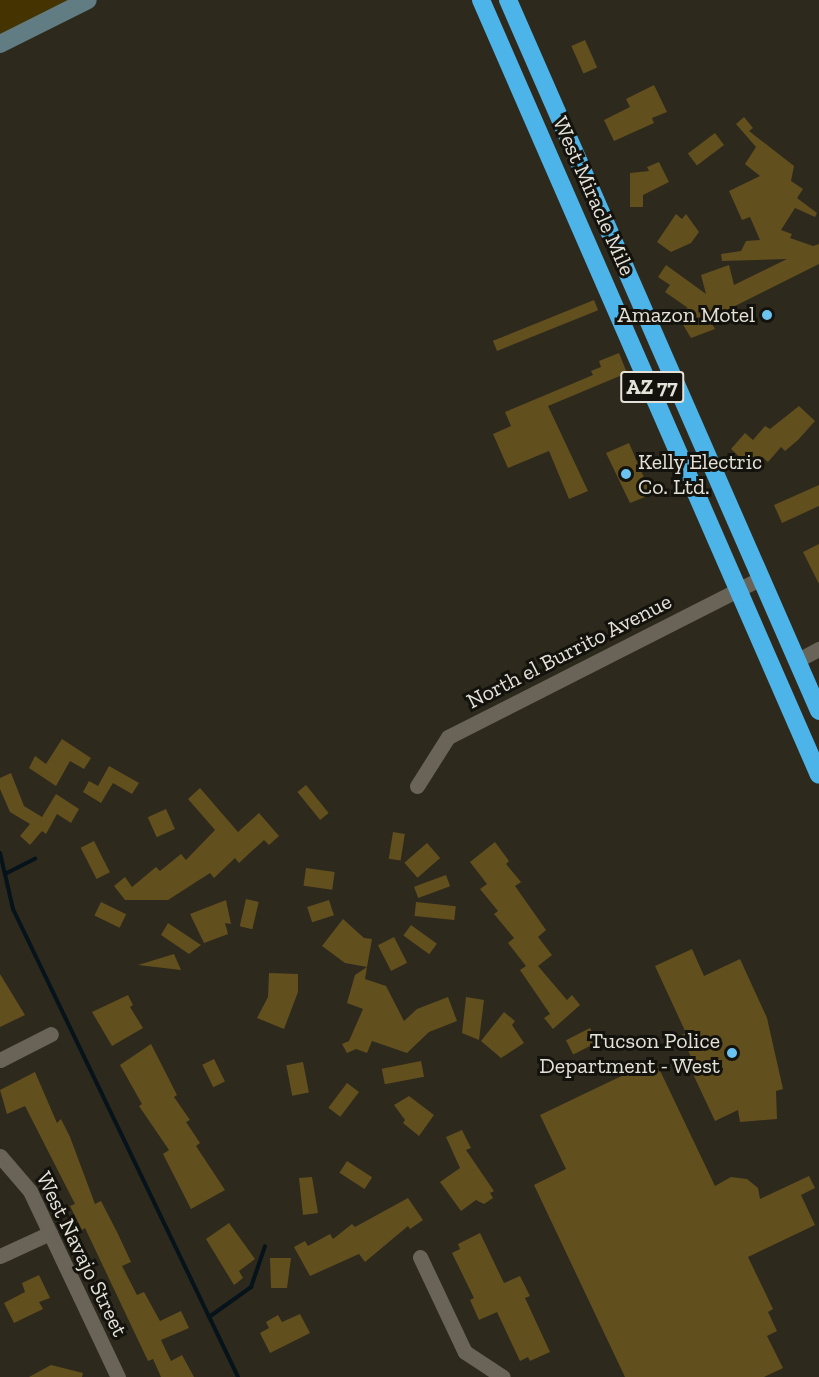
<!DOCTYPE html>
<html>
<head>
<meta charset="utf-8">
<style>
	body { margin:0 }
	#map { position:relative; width:819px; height:1377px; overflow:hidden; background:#2d291d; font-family:"Zilla Slab",serif }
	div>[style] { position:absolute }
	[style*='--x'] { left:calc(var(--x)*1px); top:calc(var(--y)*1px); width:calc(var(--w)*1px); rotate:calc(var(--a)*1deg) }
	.green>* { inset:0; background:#453402 }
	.stream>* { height:4px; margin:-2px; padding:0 2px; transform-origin:2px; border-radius:2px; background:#06131a }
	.building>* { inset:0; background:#624f1e; transform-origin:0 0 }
	.street>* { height:15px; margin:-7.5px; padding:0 7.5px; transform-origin:7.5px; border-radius:7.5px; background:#6a6458 }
	.secondary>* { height:18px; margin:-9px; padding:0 9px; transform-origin:9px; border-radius:9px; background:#617c83 }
	.highway>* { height:18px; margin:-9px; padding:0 9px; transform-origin:9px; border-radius:9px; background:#4cb4e8 }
	.dots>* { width:16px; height:16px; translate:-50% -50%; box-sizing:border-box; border:3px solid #14120d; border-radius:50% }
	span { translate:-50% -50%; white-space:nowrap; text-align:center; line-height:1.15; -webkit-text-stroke:6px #14120d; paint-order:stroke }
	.shield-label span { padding:2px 4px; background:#14120d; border:2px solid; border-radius:4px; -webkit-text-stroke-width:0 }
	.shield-label { font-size:21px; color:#e4e1d9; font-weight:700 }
	.street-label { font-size:22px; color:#e4e1d9 }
	.poi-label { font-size:22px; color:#e4e1d9 }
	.right { translate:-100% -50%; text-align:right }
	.left { translate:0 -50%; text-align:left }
</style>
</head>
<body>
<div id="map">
	<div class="green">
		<i style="clip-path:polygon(0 0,91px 0,0 45px)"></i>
	</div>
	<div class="stream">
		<i style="--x:0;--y:853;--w:57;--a:76.9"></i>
		<i style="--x:13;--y:909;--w:519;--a:64.32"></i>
		<i style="--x:5;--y:874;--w:34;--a:-27"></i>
		<i style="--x:209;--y:1317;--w:52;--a:-35.5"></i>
		<i style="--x:251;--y:1287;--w:43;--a:-71.1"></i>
	</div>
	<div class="building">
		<i style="left:585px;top:40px;width:30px;height:15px;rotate:66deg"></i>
		<i style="clip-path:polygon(654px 85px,667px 112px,652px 118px,654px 123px,614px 141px,604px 120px,630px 107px,626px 99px)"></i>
		<i style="clip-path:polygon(744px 117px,753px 128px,749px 131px,794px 166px,791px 181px,803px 189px,797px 198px,817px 213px,815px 217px,795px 208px,781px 230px,792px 234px,790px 238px,813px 246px,819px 244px,819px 264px,719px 314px,722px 320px,712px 324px,715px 329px,691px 338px,676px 313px,688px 308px,665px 292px,670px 285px,658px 277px,666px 265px,706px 294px,701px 275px,729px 265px,734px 285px,787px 259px,722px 261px,721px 254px,741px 251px,746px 241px,760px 240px,750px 217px,742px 220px,729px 191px,760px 176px,745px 164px,756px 147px,736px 124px)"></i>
		<i style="left:715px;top:133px;width:15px;height:34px;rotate:53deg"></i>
		<i style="clip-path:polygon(659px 162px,669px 182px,643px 195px,643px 207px,630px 207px,630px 173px,649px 171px,647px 167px)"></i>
		<i style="clip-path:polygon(676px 214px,682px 219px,686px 214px,699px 232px,691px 243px,671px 252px,657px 242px)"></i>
		<i style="left:594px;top:300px;width:11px;height:109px;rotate:68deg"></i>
		<i style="clip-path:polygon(619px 353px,627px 373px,548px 406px,588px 491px,569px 499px,549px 451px,508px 468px,493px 434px,511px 426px,505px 412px,593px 375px,591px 371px,601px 367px,599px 361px)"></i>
		<i style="clip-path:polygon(799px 406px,815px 421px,798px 440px,785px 451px,781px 447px,768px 462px,762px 457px,751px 468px,731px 449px,745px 433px,753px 440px,765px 426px,770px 429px)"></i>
		<i style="clip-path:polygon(629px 443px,645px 480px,649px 479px,655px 493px,630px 503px,606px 453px)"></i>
		<i style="clip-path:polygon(819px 485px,819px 506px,782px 523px,774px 505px)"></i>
		<i style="clip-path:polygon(819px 544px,819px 584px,803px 552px)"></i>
		<i style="clip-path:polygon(62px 739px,91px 758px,84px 769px,70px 761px,56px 786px,29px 768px,35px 756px,46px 764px)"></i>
		<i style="clip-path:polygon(109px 766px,139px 783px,132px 794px,113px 783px,101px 803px,83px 792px,89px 781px,98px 786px)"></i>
		<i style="clip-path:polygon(11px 773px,24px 806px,42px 817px,56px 794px,79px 809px,71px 823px,57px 814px,46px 834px,42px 831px,30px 845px,20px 836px,30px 824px,10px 812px,0 789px,0 778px)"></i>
		<i style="left:306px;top:785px;width:36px;height:11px;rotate:51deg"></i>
		<i style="clip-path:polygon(200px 788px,238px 832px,259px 813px,279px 836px,269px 845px,264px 840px,239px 863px,235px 858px,214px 878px,210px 873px,168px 900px,125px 900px,114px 886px,125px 877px,132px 887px,156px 867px,160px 871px,181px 854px,186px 860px,215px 830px,188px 799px)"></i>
		<i style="left:166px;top:809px;width:22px;height:20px;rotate:66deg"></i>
		<i style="left:393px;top:832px;width:12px;height:27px;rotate:9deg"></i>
		<i style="left:94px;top:841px;width:35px;height:15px;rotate:63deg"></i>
		<i style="clip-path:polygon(495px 842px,509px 861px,506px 864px,521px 882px,515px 886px,546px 930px,538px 937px,552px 955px,538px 966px,567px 1000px,572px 995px,580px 1005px,553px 1029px,544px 1018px,550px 1014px,520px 970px,526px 966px,508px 943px,514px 938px,494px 914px,498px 911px,480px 889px,487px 884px,470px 862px)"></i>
		<i style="left:427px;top:843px;width:20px;height:30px;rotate:49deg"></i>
		<i style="left:306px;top:868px;width:29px;height:18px;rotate:8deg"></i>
		<i style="left:446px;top:875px;width:12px;height:34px;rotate:70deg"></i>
		<i style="left:246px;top:899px;width:13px;height:28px;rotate:13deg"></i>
		<i style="clip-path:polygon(226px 900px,231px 924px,225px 923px,228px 934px,204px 943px,190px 914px)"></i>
		<i style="left:329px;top:900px;width:16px;height:23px;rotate:72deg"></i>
		<i style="left:101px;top:902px;width:28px;height:15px;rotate:26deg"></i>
		<i style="left:416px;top:902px;width:40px;height:14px;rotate:6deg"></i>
		<i style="clip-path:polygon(343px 919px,364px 938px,372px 939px,367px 967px,345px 963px,322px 946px)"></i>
		<i style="clip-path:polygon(168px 923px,201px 945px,189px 954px,161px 935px)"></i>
		<i style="left:411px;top:925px;width:32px;height:13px;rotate:36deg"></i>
		<i style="left:394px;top:937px;width:29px;height:18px;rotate:63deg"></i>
		<i style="clip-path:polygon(692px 949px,704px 976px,740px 959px,767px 1018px,783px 1089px,776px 1091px,777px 1119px,740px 1122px,738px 1110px,715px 1121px,693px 1074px,698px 1072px,681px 1035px,686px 1033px,655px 966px)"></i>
		<i style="clip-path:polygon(174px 954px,181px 970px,138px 965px)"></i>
		<i style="clip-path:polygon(367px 967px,365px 979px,386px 986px,404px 1021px,417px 1009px,448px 997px,457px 1021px,429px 1032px,407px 1053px,372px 1041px,367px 1053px,356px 1049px,347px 1053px,342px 1044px,349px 1041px,363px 1009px,347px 1003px,355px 975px)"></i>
		<i style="clip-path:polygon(269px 973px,298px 974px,298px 992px,284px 1029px,257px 1018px,268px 997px)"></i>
		<i style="clip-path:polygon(0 974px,25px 1015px,0 1027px)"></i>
		<i style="clip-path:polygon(128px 995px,133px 1005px,130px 1007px,143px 1028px,112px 1046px,92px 1012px)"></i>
		<i style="clip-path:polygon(466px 997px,484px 1000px,479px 1040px,462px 1033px)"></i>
		<i style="clip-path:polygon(504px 1012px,515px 1021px,512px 1025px,524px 1043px,501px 1058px,481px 1041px)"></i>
		<i style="left:590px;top:1028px;width:16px;height:27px;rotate:63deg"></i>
		<i style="clip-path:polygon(151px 1044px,177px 1095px,174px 1097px,190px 1120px,186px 1122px,200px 1143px,196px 1146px,225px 1190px,191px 1209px,163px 1154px,169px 1150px,139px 1106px,142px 1104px,120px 1065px)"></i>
		<i style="left:214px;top:1059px;width:25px;height:13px;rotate:64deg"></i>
		<i style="clip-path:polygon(655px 1060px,715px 1186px,731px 1177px,747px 1179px,758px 1188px,760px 1199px,809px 1176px,815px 1188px,801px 1195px,815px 1225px,748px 1257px,773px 1309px,768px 1312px,777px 1331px,767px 1336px,783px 1368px,764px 1377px,625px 1377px,534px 1185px,566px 1169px,540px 1115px)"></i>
		<i style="left:421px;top:1061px;width:16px;height:40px;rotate:79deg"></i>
		<i style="left:303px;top:1062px;width:31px;height:17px;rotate:79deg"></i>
		<i style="clip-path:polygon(35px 1072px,57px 1123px,61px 1119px,70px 1137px,95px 1204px,101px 1201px,118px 1234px,131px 1262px,122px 1266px,137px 1295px,144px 1292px,160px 1321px,181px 1311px,189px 1328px,161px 1340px,171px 1361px,182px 1355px,194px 1377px,161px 1377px,153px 1359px,148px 1361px,85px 1228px,82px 1230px,70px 1206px,75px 1204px,25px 1106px,7px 1114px,0 1090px)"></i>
		<i style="left:347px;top:1083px;width:15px;height:31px;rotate:37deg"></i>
		<i style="clip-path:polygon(409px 1096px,434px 1115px,419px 1136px,403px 1123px,405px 1120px,394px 1105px)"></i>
		<i style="clip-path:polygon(462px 1130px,471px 1148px,466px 1150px,494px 1191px,490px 1193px,493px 1198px,484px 1204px,476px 1200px,461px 1211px,440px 1182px,460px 1168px,446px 1137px)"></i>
		<i style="left:347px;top:1161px;width:30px;height:14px;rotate:33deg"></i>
		<i style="clip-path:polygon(312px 1177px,318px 1213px,303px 1215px,299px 1178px)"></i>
		<i style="clip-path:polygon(408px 1198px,423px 1220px,410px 1229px,408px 1226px,365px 1262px,359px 1254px,310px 1276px,294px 1247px,305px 1241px,308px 1246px,330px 1234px,333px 1239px,352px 1224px,355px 1227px)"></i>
		<i style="clip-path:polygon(229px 1223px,255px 1259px,239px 1271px,243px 1278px,234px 1285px,206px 1239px)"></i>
		<i style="clip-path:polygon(480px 1233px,504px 1283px,520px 1276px,530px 1296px,525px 1298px,550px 1352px,530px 1361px,528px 1357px,520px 1361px,497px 1312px,479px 1320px,470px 1300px,474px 1298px,452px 1253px,460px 1249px,458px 1244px)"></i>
		<i style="clip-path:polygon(270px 1258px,291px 1258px,287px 1288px,271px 1288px)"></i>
		<i style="clip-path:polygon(39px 1275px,50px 1298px,39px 1302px,43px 1309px,14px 1323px,4px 1303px,25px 1292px,22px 1283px)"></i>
		<i style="clip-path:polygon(300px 1314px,310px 1333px,270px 1353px,260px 1333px,269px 1328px,266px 1322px,278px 1315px,282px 1322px)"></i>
		<i style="clip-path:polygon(51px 1365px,83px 1373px,82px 1377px,29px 1377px)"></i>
	</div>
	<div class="street">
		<i style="--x:798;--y:660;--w:24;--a:-28"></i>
		<i style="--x:417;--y:786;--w:58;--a:-57.7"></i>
		<i style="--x:448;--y:737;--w:352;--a:-26.9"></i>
		<i style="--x:0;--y:1060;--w:57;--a:-27"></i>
		<i style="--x:0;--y:1156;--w:46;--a:49.4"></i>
		<i style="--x:30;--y:1191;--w:206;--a:64.7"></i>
		<i style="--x:0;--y:1256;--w:55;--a:-24.7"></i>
		<i style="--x:420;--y:1257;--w:105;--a:64.7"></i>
		<i style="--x:465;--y:1352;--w:45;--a:33.3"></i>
	</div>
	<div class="secondary">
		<i style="--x:0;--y:44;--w:98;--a:-26.6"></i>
	</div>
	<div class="highway">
		<i style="--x:481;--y:0;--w:845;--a:66.44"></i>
		<i style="--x:508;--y:0;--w:776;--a:66.37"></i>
	</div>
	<div class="dots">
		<i style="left:767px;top:315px;background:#6bc3f2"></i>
		<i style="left:626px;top:474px;background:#6bc3f2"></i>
		<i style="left:732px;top:1053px;background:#6bc3f2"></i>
	</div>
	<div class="shield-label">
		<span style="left:652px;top:387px">AZ 77</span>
	</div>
	<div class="street-label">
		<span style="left:594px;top:196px;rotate:66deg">West Miracle Mile</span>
		<span style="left:569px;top:651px;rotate:-27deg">North el Burrito Avenue</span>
		<span style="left:82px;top:1254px;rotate:64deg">West Navajo Street</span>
	</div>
	<div class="poi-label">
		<span class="right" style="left:755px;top:315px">Amazon Motel</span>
		<span class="left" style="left:638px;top:474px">Kelly Electric<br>Co. Ltd.</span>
		<span class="right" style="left:720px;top:1053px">Tucson Police<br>Department - West</span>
	</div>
</div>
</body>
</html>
